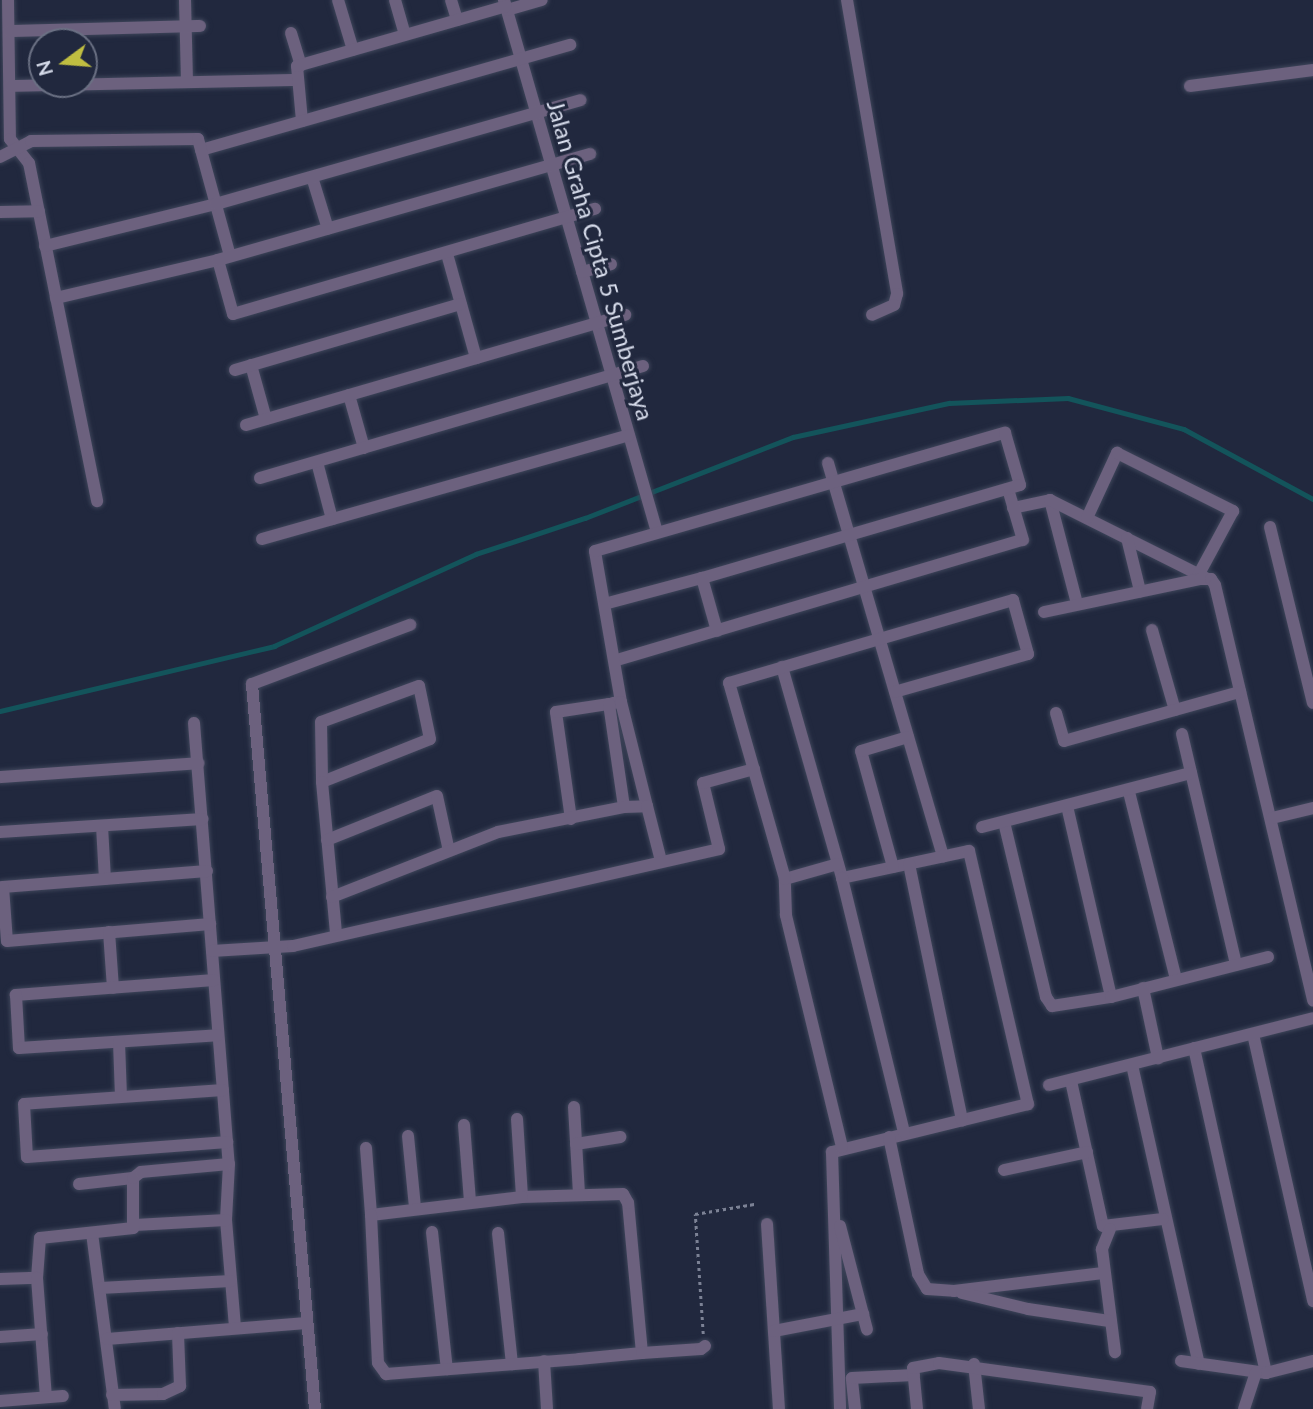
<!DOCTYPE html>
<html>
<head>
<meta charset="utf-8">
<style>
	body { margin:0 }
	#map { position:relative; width:1313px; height:1409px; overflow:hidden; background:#21283e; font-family:Lato,sans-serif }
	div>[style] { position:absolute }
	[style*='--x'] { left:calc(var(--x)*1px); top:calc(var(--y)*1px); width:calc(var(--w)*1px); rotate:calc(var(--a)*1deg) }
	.stream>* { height:4.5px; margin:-2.25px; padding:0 2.25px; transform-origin:2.25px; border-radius:2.25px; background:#13545b }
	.path>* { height:2.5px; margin-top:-1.25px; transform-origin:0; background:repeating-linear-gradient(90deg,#7c8295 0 3.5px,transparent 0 7px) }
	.roads { filter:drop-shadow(0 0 2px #3e455a) drop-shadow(0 0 2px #3e455a) }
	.minor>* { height:12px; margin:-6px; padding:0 6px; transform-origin:6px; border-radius:6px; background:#6c617e }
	span { translate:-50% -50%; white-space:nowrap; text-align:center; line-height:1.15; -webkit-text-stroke:6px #21283e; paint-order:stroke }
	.street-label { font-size:24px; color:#d7dceb }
	.north { position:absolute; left:28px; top:28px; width:70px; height:70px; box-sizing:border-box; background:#21283e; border:2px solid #6a7083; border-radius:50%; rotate:254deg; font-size:19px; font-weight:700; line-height:28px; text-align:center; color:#d7dceb }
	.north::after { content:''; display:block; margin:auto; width:24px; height:32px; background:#c0be41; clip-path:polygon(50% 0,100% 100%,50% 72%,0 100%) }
</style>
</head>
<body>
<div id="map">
	<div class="stream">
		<i style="--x:0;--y:711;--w:282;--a:-13.3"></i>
		<i style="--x:274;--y:646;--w:222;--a:-24.5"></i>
		<i style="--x:476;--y:554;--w:115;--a:-18.3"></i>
		<i style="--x:585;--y:518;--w:223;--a:-21.3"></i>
		<i style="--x:793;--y:437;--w:160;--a:-12.3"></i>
		<i style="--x:949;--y:403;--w:119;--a:-2.4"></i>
		<i style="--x:1068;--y:398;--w:120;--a:15"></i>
		<i style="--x:1184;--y:429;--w:147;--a:28.5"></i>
	</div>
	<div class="path">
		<i style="--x:703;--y:1334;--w:120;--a:-93.8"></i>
		<i style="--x:695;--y:1214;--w:60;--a:-9.6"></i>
	</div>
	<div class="roads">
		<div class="minor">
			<i style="--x:8;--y:0;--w:139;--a:89.2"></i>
			<i style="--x:10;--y:139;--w:31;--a:52"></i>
			<i style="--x:29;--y:163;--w:345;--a:78.6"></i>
			<i style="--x:185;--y:0;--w:82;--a:88.6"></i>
			<i style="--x:338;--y:0;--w:52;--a:73.3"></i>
			<i style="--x:395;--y:0;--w:36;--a:74"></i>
			<i style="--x:451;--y:0;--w:21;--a:73"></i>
			<i style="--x:504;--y:0;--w:554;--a:73.96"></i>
			<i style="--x:847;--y:0;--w:298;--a:80.3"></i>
			<i style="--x:897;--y:294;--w:11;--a:105"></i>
			<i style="--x:894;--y:305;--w:24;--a:156"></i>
			<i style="--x:507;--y:10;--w:36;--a:-16"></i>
			<i style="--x:9;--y:31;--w:191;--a:-1.5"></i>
			<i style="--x:291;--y:33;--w:34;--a:73"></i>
			<i style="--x:10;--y:86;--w:288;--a:-1.2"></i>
			<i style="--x:1190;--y:86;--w:124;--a:-7.4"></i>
			<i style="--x:302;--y:121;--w:55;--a:-95.2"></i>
			<i style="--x:297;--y:66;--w:217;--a:-16"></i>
			<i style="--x:201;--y:150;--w:384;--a:-15.9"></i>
			<i style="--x:0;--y:157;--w:35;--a:-27"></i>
			<i style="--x:31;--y:141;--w:167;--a:-0.7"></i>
			<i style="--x:198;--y:139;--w:121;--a:74.7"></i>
			<i style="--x:312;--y:177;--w:54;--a:72.9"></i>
			<i style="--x:0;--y:212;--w:39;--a:-1"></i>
			<i style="--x:45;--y:246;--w:176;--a:-13.8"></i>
			<i style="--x:216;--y:204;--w:379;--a:-15.9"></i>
			<i style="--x:447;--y:254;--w:108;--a:74.4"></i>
			<i style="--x:218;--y:260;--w:56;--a:74.5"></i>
			<i style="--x:233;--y:314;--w:377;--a:-16.2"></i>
			<i style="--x:582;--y:272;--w:30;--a:-15"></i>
			<i style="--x:56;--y:298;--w:166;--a:-13.2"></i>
			<i style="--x:218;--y:260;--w:387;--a:-15.9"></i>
			<i style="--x:251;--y:365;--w:56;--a:74.5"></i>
			<i style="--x:235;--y:370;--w:235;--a:-16.3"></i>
			<i style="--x:349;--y:395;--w:55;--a:74.2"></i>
			<i style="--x:246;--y:425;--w:395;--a:-16.2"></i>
			<i style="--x:317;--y:462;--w:59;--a:75.3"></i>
			<i style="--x:828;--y:463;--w:410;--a:73.7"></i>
			<i style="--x:260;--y:478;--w:399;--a:-16.3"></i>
			<i style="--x:1050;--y:500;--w:107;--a:75.4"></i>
			<i style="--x:1013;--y:508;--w:38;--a:-12"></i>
			<i style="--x:1050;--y:500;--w:174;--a:26.6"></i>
			<i style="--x:1087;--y:518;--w:72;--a:-65.2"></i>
			<i style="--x:1117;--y:453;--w:130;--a:26.6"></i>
			<i style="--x:1233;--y:511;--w:72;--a:118.4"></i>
			<i style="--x:1270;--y:527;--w:181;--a:76.3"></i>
			<i style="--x:1127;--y:538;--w:55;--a:76.2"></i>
			<i style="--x:262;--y:539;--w:381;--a:-15.8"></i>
			<i style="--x:608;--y:603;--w:97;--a:-14.9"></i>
			<i style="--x:1044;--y:612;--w:159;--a:-11.9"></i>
			<i style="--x:1200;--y:579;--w:11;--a:0"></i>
			<i style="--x:1211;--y:579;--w:7;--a:56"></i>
			<i style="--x:1215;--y:585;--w:427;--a:76.7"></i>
			<i style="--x:1152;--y:630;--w:83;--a:74"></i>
			<i style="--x:617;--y:660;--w:423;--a:-16.5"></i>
			<i style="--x:1023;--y:540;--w:53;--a:-106.4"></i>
			<i style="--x:782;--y:667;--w:219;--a:74.1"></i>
			<i style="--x:842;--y:878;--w:130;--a:-12"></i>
			<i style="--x:969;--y:851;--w:260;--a:76.9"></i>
			<i style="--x:1028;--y:1104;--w:202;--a:166.2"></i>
			<i style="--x:832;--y:1152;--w:257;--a:88.2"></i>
			<i style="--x:621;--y:702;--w:153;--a:-99.8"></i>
			<i style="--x:595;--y:551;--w:427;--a:-16.1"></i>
			<i style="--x:1005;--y:433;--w:54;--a:73.9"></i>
			<i style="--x:1020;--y:485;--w:331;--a:163.7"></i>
			<i style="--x:702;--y:578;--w:55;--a:74.2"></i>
			<i style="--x:613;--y:703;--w:8;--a:-7"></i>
			<i style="--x:621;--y:702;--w:107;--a:76"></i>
			<i style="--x:1056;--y:713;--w:29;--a:74"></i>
			<i style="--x:1064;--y:741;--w:183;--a:-15.6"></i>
			<i style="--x:194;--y:723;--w:442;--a:85.5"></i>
			<i style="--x:229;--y:1164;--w:56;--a:93.1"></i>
			<i style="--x:226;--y:1220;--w:108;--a:85.2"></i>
			<i style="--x:1182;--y:734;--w:237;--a:76.8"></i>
			<i style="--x:0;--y:777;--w:199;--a:-4"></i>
			<i style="--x:322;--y:782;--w:116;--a:-21.7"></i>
			<i style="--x:430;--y:739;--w:54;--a:-101.7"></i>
			<i style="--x:419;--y:686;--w:104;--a:159.8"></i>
			<i style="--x:321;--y:722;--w:60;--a:89"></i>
			<i style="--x:322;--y:782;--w:152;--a:84.7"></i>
			<i style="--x:1129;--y:792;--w:193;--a:75.9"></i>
			<i style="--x:1067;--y:806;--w:196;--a:77"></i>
			<i style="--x:1272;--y:818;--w:42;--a:-13.7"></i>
			<i style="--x:571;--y:819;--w:108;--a:-98"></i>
			<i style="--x:556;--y:712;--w:54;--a:-8.6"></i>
			<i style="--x:609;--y:704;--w:104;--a:81.7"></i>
			<i style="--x:1004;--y:822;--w:180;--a:76.5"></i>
			<i style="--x:1046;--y:997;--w:11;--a:56"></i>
			<i style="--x:1052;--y:1006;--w:60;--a:-8.7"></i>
			<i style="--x:1111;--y:997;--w:162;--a:-14.3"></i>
			<i style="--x:102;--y:826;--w:53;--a:86.8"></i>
			<i style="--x:982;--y:827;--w:216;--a:-14.5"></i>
			<i style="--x:0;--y:832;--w:203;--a:-3.7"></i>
			<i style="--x:327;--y:840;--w:118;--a:-21.8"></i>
			<i style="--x:437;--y:796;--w:56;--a:77.7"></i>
			<i style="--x:909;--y:864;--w:262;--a:78.3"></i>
			<i style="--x:893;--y:867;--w:120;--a:-105.4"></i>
			<i style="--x:861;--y:751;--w:49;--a:-16.6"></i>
			<i style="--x:207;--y:871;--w:205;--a:175.5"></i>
			<i style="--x:3;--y:887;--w:54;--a:85.8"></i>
			<i style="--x:7;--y:941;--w:204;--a:-4.8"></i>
			<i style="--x:842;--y:878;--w:262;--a:76.3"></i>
			<i style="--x:785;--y:879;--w:55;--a:-15.8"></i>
			<i style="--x:332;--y:897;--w:178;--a:-21.4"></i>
			<i style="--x:498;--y:832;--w:128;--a:-11.2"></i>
			<i style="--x:624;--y:807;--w:23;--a:-2"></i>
			<i style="--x:647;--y:806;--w:57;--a:75.7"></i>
			<i style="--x:109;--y:932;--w:56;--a:85.9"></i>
			<i style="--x:212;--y:951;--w:81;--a:-3.5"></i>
			<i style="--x:293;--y:946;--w:437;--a:-12.8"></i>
			<i style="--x:719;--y:849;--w:68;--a:-103.6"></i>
			<i style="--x:703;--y:783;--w:53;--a:-15.4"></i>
			<i style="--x:214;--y:980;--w:199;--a:175.7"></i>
			<i style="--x:16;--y:995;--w:53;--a:86.8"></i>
			<i style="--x:19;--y:1048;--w:199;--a:-3.7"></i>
			<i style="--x:1143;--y:988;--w:72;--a:77.9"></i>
			<i style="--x:1253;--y:1034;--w:274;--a:77.3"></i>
			<i style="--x:119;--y:1042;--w:54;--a:87.9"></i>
			<i style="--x:1194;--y:1048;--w:333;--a:77.5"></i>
			<i style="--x:1132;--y:1065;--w:306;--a:77.4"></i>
			<i style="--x:1071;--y:1081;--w:148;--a:77.6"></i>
			<i style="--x:1103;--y:1226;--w:60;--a:-6.7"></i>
			<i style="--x:1049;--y:1085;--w:272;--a:-14.2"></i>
			<i style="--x:223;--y:1090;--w:199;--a:176"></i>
			<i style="--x:24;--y:1104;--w:53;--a:86.8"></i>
			<i style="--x:27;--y:1157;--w:201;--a:-4.3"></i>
			<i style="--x:574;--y:1107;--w:86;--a:86.7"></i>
			<i style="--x:517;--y:1119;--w:78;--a:86.3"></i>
			<i style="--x:464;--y:1125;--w:77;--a:85.5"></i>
			<i style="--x:408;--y:1136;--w:71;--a:84.4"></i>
			<i style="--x:889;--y:1137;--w:140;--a:78"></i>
			<i style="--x:918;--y:1274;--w:17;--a:59"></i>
			<i style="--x:927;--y:1289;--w:27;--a:4"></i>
			<i style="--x:954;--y:1291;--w:150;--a:-6.9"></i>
			<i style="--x:576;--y:1144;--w:45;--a:-9"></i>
			<i style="--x:842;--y:1147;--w:239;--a:-103.6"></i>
			<i style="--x:786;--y:915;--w:36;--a:-92"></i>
			<i style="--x:785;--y:879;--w:204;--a:-105.9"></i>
			<i style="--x:729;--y:683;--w:296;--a:-16.3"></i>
			<i style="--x:1013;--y:600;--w:56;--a:74.5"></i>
			<i style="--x:1028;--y:654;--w:138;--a:164.1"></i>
			<i style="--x:366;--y:1148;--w:67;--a:85.7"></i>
			<i style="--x:1004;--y:1170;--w:85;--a:-12.2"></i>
			<i style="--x:79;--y:1184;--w:54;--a:-6.3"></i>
			<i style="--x:767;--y:1224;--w:185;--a:86.3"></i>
			<i style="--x:135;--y:1225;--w:91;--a:-3.1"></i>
			<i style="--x:840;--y:1226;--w:107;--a:75.4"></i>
			<i style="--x:1110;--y:1229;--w:22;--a:112"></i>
			<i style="--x:1102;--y:1249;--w:104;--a:82.8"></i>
			<i style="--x:432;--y:1232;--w:138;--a:83.8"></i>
			<i style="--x:92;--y:1233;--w:177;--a:82.6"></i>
			<i style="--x:498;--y:1233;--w:132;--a:83.9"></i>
			<i style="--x:37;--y:1278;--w:40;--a:-85.7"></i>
			<i style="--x:40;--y:1238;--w:94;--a:-6.1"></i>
			<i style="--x:133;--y:1228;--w:50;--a:-90"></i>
			<i style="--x:133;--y:1178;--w:10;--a:-37"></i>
			<i style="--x:141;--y:1172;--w:88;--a:-5.2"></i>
			<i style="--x:0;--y:1279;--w:37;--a:-2"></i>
			<i style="--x:37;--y:1278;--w:119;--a:85.7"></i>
			<i style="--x:100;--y:1288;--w:131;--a:-3.1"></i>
			<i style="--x:962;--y:1293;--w:68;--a:13.6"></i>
			<i style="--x:1028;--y:1309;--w:82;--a:8.4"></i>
			<i style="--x:774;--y:1331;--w:91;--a:-10.8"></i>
			<i style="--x:0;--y:1337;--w:42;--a:-4.1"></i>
			<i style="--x:107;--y:1339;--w:200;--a:-4.6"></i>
			<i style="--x:642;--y:1353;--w:151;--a:-95.3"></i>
			<i style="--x:628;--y:1203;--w:10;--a:-119"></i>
			<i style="--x:623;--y:1194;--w:101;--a:178.3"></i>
			<i style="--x:522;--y:1197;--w:152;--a:173.2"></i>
			<i style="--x:371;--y:1215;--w:148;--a:87.3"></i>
			<i style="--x:378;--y:1363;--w:14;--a:54"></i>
			<i style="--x:386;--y:1374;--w:194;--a:-4.4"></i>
			<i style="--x:579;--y:1359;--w:63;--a:-5.4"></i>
			<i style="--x:642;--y:1353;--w:59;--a:-3.9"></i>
			<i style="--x:701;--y:1349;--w:5;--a:-37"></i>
			<i style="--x:544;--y:1361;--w:48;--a:86.4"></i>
			<i style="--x:1181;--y:1361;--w:86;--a:8"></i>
			<i style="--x:1266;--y:1373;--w:49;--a:-14.3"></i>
			<i style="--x:974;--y:1364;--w:45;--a:83.7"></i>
			<i style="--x:112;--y:1395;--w:51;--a:-1.1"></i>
			<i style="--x:163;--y:1394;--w:19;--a:-25"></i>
			<i style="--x:180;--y:1386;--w:53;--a:-92.2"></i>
			<i style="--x:0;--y:1401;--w:63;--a:-4.5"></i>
			<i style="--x:315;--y:1409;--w:728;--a:-94.97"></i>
			<i style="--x:252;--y:684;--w:169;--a:-20.5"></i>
			<i style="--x:855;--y:1409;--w:31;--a:-96"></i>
			<i style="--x:852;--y:1378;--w:62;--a:-2.8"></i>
			<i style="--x:917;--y:1409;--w:41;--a:-95.6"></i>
			<i style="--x:913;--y:1368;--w:26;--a:-11"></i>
			<i style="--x:939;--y:1363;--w:213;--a:7.8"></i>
			<i style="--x:1150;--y:1392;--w:17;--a:100"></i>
			<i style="--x:1244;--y:1409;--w:38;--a:-72"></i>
		</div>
	</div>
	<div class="street-label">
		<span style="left:601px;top:260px;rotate:74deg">Jalan Graha Cipta 5 Sumberjaya</span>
	</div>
	<div class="north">N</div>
</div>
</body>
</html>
